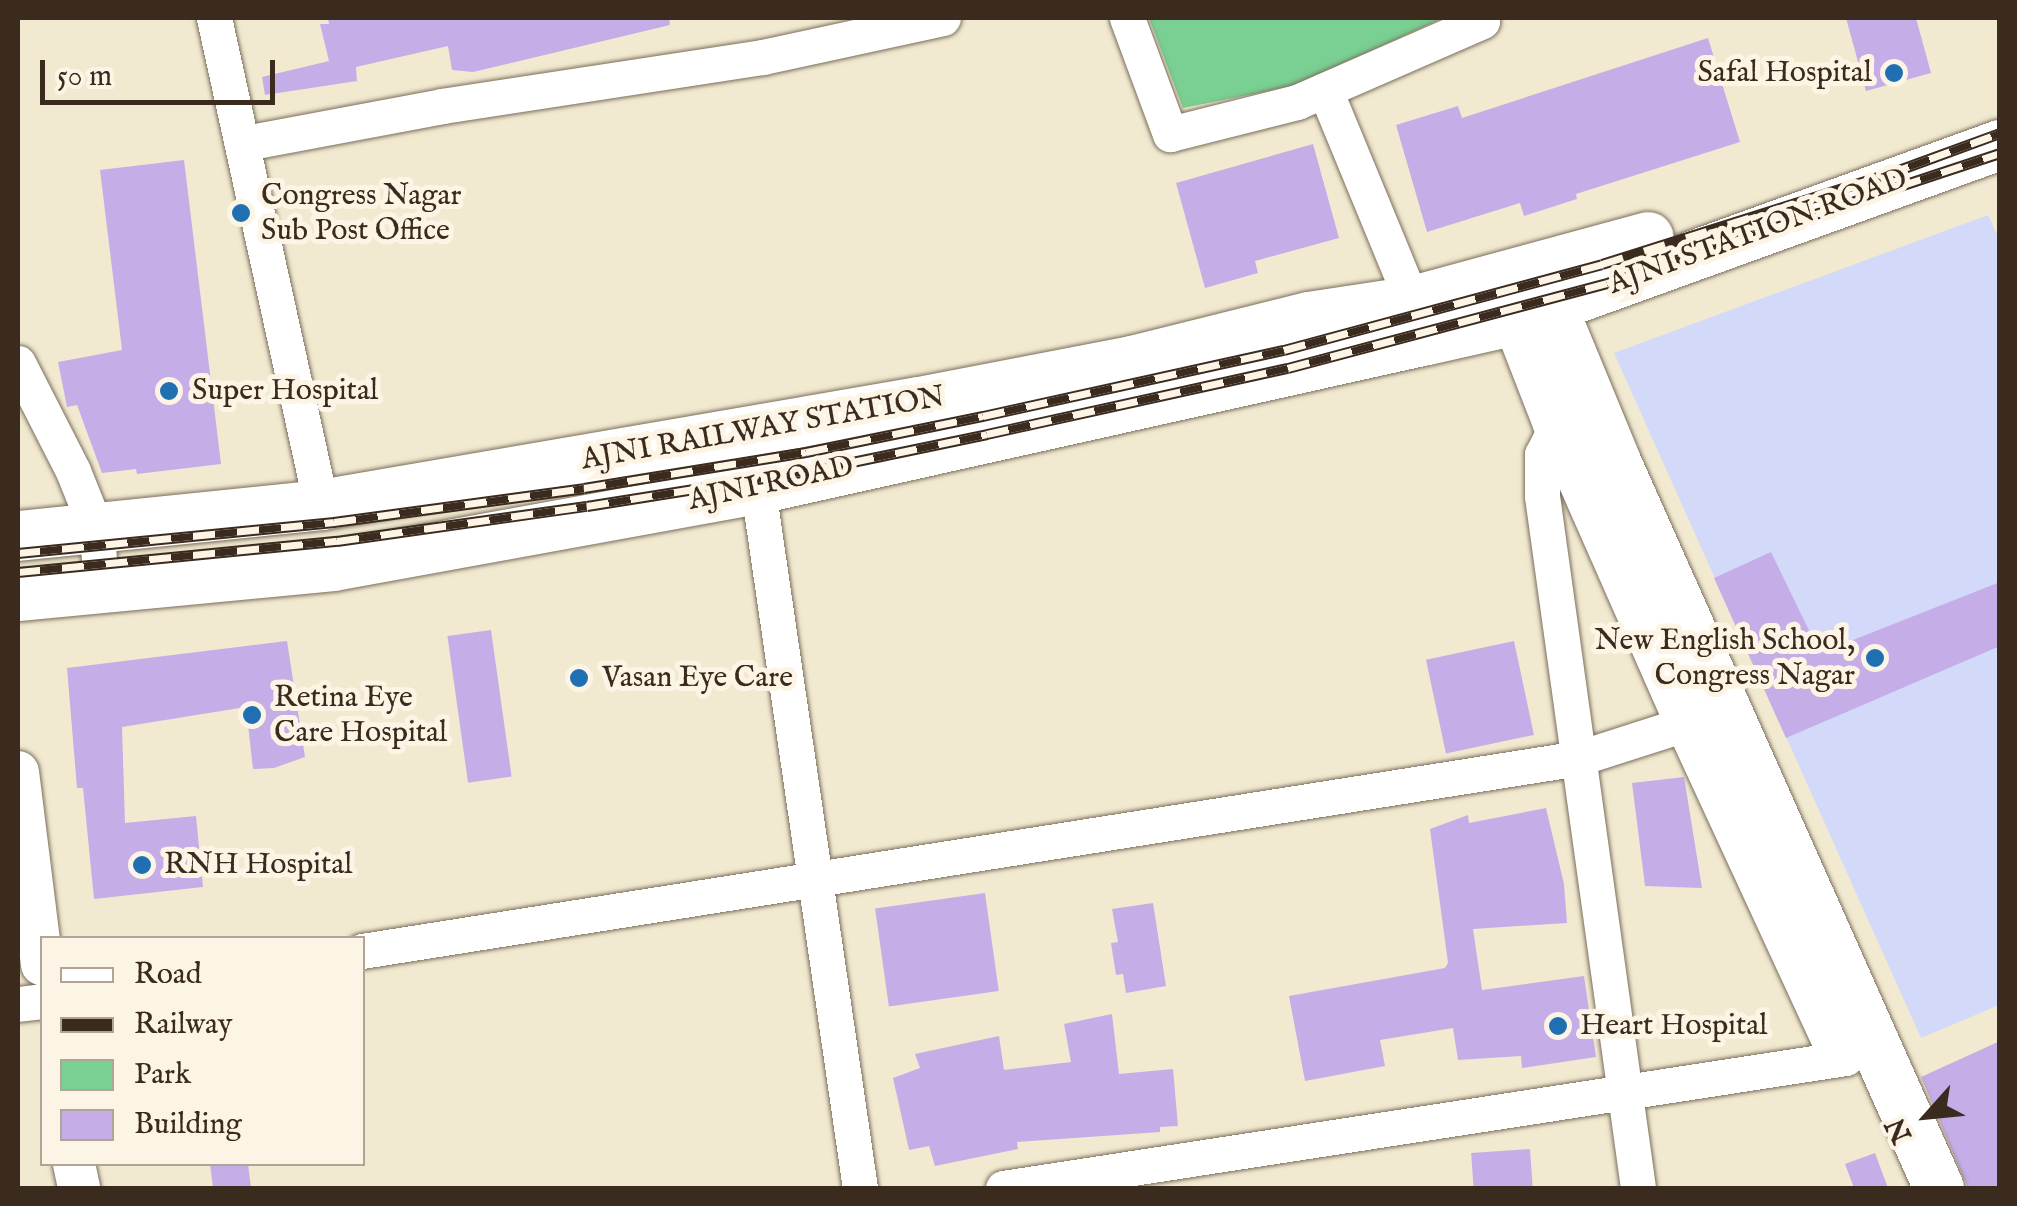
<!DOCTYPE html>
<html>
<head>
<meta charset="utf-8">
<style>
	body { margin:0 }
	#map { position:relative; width:2017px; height:1206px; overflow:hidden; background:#f1ead0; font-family:"IM FELL English",serif }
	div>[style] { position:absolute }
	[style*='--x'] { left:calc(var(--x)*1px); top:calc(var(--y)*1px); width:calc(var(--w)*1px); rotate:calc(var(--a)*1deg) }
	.built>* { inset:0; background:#d3d9f9 }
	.green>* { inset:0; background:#7acf92 }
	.building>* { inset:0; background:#c5aee7; transform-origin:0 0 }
	.roads { filter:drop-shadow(0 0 2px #7b6d5c) drop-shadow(0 0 2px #7b6d5c) }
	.minor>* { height:35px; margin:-17.5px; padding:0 17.5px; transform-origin:17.5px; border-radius:17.5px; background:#fff }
	.tertiary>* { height:42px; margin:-21px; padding:0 21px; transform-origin:21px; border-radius:21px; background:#fff }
	.secondary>* { height:50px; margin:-25px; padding:0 25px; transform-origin:25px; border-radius:25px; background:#fff }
	.rail>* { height:11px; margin-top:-5.5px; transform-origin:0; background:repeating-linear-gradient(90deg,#fcf5e5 0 22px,#3b2a1e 0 44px); box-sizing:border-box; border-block:2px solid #3b2a1e }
	.dots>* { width:28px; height:28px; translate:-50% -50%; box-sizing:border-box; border:5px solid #fcf5e5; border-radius:50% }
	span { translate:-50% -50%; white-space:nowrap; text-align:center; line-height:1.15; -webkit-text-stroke:10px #fcf5e5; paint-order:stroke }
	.poi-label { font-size:30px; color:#3b2a1e }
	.right { translate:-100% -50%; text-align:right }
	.left { translate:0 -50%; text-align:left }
	.street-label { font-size:30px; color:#3b2a1e }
	.frame { position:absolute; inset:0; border:20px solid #3b2a1e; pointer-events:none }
	.legend { position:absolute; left:40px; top:936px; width:325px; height:230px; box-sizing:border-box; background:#fcf5e5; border:2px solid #afa495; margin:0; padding:12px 18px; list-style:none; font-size:30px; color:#3b2a1e }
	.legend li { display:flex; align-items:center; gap:20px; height:50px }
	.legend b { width:50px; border:2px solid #afa495 }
	.north { position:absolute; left:1877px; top:1066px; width:100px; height:100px; -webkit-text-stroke:8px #fcf5e5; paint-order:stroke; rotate:243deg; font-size:28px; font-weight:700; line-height:40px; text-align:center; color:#3b2a1e }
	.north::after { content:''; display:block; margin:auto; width:35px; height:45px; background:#3b2a1e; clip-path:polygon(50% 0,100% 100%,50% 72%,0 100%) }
	.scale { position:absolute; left:40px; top:60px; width:235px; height:45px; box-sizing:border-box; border:5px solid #3b2a1e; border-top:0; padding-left:12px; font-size:30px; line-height:35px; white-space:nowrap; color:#3b2a1e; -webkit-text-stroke:8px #fcf5e5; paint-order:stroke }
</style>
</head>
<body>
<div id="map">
	<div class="built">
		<i style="clip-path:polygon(1988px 215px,2000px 241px,1999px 1005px,1921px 1038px,1614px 353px)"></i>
	</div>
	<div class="green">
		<i style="clip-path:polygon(1149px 18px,1443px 18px,1293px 86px,1183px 108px)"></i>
	</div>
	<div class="building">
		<i style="clip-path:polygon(328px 18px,669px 18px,670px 25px,473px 72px,452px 70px,448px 46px,356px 67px,357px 81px,265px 95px,262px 77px,329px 61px,320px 24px,329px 24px)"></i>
		<i style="clip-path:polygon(1846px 18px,1916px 18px,1931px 73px,1866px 91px)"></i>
		<i style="clip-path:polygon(1708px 38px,1740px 142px,1576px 194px,1577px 199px,1524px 216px,1520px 203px,1427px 232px,1396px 125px,1458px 106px,1462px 118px)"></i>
		<i style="clip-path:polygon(1313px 144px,1339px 238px,1255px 261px,1258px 273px,1205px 288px,1176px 183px)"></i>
		<i style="clip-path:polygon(184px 160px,221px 464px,137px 474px,136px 469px,102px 473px,77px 405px,67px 407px,58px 362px,122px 350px,100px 170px)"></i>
		<i style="clip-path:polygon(1771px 552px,1820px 653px,2000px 582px,2000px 646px,1786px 738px,1714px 578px)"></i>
		<i style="left:491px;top:630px;width:148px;height:44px;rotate:82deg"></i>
		<i style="clip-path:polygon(287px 641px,305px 757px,274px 768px,253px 769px,246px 707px,122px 727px,125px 823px,196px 816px,203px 887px,94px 899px,83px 788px,77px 788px,67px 668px)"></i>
		<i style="left:1514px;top:641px;width:96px;height:90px;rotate:78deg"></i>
		<i style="clip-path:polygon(1684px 777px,1702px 888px,1645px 886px,1632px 783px)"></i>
		<i style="clip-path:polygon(1546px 808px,1564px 884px,1567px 923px,1473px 929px,1482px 990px,1584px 976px,1596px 1057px,1522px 1068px,1521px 1056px,1458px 1060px,1453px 1028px,1380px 1040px,1385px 1066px,1305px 1081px,1289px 996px,1445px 968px,1448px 963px,1430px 829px,1468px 815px,1469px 823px)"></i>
		<i style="left:985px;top:893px;width:99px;height:111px;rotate:82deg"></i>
		<i style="clip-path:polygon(1153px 903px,1166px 986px,1126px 993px,1123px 974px,1116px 975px,1111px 943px,1118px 942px,1112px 909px)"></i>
		<i style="clip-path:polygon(1112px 1014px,1119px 1074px,1173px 1069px,1178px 1126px,1160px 1127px,1160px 1132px,1017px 1142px,1018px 1149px,935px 1166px,929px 1146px,909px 1150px,893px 1078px,920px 1068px,915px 1054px,999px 1036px,1004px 1070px,1071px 1062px,1064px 1024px)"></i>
		<i style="clip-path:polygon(2000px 1041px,2000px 1188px,1968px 1188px,1921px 1077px)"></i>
		<i style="left:1530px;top:1149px;width:39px;height:59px;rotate:86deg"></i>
		<i style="clip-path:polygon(1875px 1153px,1888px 1188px,1854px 1188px,1845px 1164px)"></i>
		<i style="clip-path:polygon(210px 1164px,248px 1164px,251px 1188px,213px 1188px)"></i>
	</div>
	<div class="roads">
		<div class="minor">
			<i style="--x:214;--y:18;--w:499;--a:77.6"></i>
			<i style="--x:1127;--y:18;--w:124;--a:69.7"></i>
			<i style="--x:1170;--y:134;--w:131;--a:-14.1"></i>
			<i style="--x:1297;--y:102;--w:202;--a:-23.6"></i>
			<i style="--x:1482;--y:21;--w:3;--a:-108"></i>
			<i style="--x:1325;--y:90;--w:250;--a:67.6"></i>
			<i style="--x:245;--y:143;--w:200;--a:-10.6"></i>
			<i style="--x:442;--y:106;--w:325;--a:-8.7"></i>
			<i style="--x:763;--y:57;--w:184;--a:-12.2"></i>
			<i style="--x:18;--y:363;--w:121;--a:63"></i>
			<i style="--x:73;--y:471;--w:65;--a:68.2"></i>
			<i style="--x:97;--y:531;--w:57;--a:86"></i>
			<i style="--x:1558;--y:423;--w:35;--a:117"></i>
			<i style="--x:1542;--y:454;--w:42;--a:90"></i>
			<i style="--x:1542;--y:496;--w:699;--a:82.1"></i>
			<i style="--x:758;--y:489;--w:706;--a:81.7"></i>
			<i style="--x:362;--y:951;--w:1232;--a:-9.01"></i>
			<i style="--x:1579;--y:758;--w:138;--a:-17.8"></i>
			<i style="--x:18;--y:1004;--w:24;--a:-7"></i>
			<i style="--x:1003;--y:1188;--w:853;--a:-8.77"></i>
		</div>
		<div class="tertiary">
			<i style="--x:18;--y:772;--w:194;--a:82.9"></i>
			<i style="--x:74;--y:1164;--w:25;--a:78"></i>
		</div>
		<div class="secondary">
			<i style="--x:1539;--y:275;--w:202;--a:67.6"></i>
			<i style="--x:1616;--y:462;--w:795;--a:66.02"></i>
			<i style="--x:1505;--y:287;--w:146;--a:68.7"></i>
			<i style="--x:1558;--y:423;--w:329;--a:66.2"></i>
			<i style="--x:1691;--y:724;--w:350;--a:65.2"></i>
			<i style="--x:18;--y:536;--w:305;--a:-5.8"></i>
			<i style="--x:321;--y:505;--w:607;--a:-9.77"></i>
			<i style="--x:919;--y:402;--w:217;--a:-10.9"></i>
			<i style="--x:1132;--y:361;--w:182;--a:-14"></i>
			<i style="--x:1309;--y:317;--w:105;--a:-8.7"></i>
			<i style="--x:1413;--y:301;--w:244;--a:-15.2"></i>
			<i style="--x:18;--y:596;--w:317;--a:-5.4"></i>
			<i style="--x:334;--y:566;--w:431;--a:-10.3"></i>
			<i style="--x:758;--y:489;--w:685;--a:-12.56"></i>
			<i style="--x:1427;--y:340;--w:91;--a:-12.7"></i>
			<i style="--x:1516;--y:320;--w:515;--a:-19.88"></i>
		</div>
	</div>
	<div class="rail">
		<i style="--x:18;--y:553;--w:318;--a:-5.6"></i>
		<i style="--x:334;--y:522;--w:252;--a:-7.7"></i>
		<i style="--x:584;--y:488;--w:225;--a:-9.2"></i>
		<i style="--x:806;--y:452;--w:181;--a:-11.5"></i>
		<i style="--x:983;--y:416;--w:308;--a:-12.4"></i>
		<i style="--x:1284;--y:350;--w:329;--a:-15.1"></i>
		<i style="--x:1602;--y:264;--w:300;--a:-17.5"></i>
		<i style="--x:1888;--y:174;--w:119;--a:-20.1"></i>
		<i style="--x:18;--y:572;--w:321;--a:-5.6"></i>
		<i style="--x:337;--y:541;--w:252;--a:-8"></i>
		<i style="--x:587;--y:506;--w:225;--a:-9"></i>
		<i style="--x:809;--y:471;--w:182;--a:-11.7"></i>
		<i style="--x:987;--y:434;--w:308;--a:-12.4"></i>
		<i style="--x:1288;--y:368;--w:330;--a:-14.9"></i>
		<i style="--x:1607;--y:283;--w:414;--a:-18.3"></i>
	</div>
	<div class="dots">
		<i style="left:1894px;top:73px;background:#1f6fb2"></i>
		<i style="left:241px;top:213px;background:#1f6fb2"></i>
		<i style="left:169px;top:391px;background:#1f6fb2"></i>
		<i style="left:1875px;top:658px;background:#1f6fb2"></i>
		<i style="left:579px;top:678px;background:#1f6fb2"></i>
		<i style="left:252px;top:715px;background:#1f6fb2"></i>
		<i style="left:142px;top:865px;background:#1f6fb2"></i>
		<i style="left:1558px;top:1026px;background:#1f6fb2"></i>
	</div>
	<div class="poi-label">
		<span class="right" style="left:1872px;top:73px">Safal Hospital</span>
		<span class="left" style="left:261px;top:213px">Congress Nagar<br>Sub Post Office</span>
		<span class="left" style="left:192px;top:391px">Super Hospital</span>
		<span class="right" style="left:1855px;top:658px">New English School,<br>Congress Nagar</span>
		<span class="left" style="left:602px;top:678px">Vasan Eye Care</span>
		<span class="left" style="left:274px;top:715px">Retina Eye<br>Care Hospital</span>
		<span class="left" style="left:164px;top:865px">RNH Hospital</span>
		<span class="left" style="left:1580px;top:1026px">Heart Hospital</span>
	</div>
	<div class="street-label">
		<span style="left:1758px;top:232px;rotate:-20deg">AJNI STATION ROAD</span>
		<span style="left:763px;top:429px;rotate:-10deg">AJNI RAILWAY STATION</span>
		<span style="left:771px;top:484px;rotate:-12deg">AJNI ROAD</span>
	</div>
	<div class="frame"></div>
	<ul class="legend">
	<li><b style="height:12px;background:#fff"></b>Road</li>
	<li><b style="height:12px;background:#3b2a1e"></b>Railway</li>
	<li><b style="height:28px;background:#7acf92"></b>Park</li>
	<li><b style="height:28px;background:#c5aee7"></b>Building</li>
	</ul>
	<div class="north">N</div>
	<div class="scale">50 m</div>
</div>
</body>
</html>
